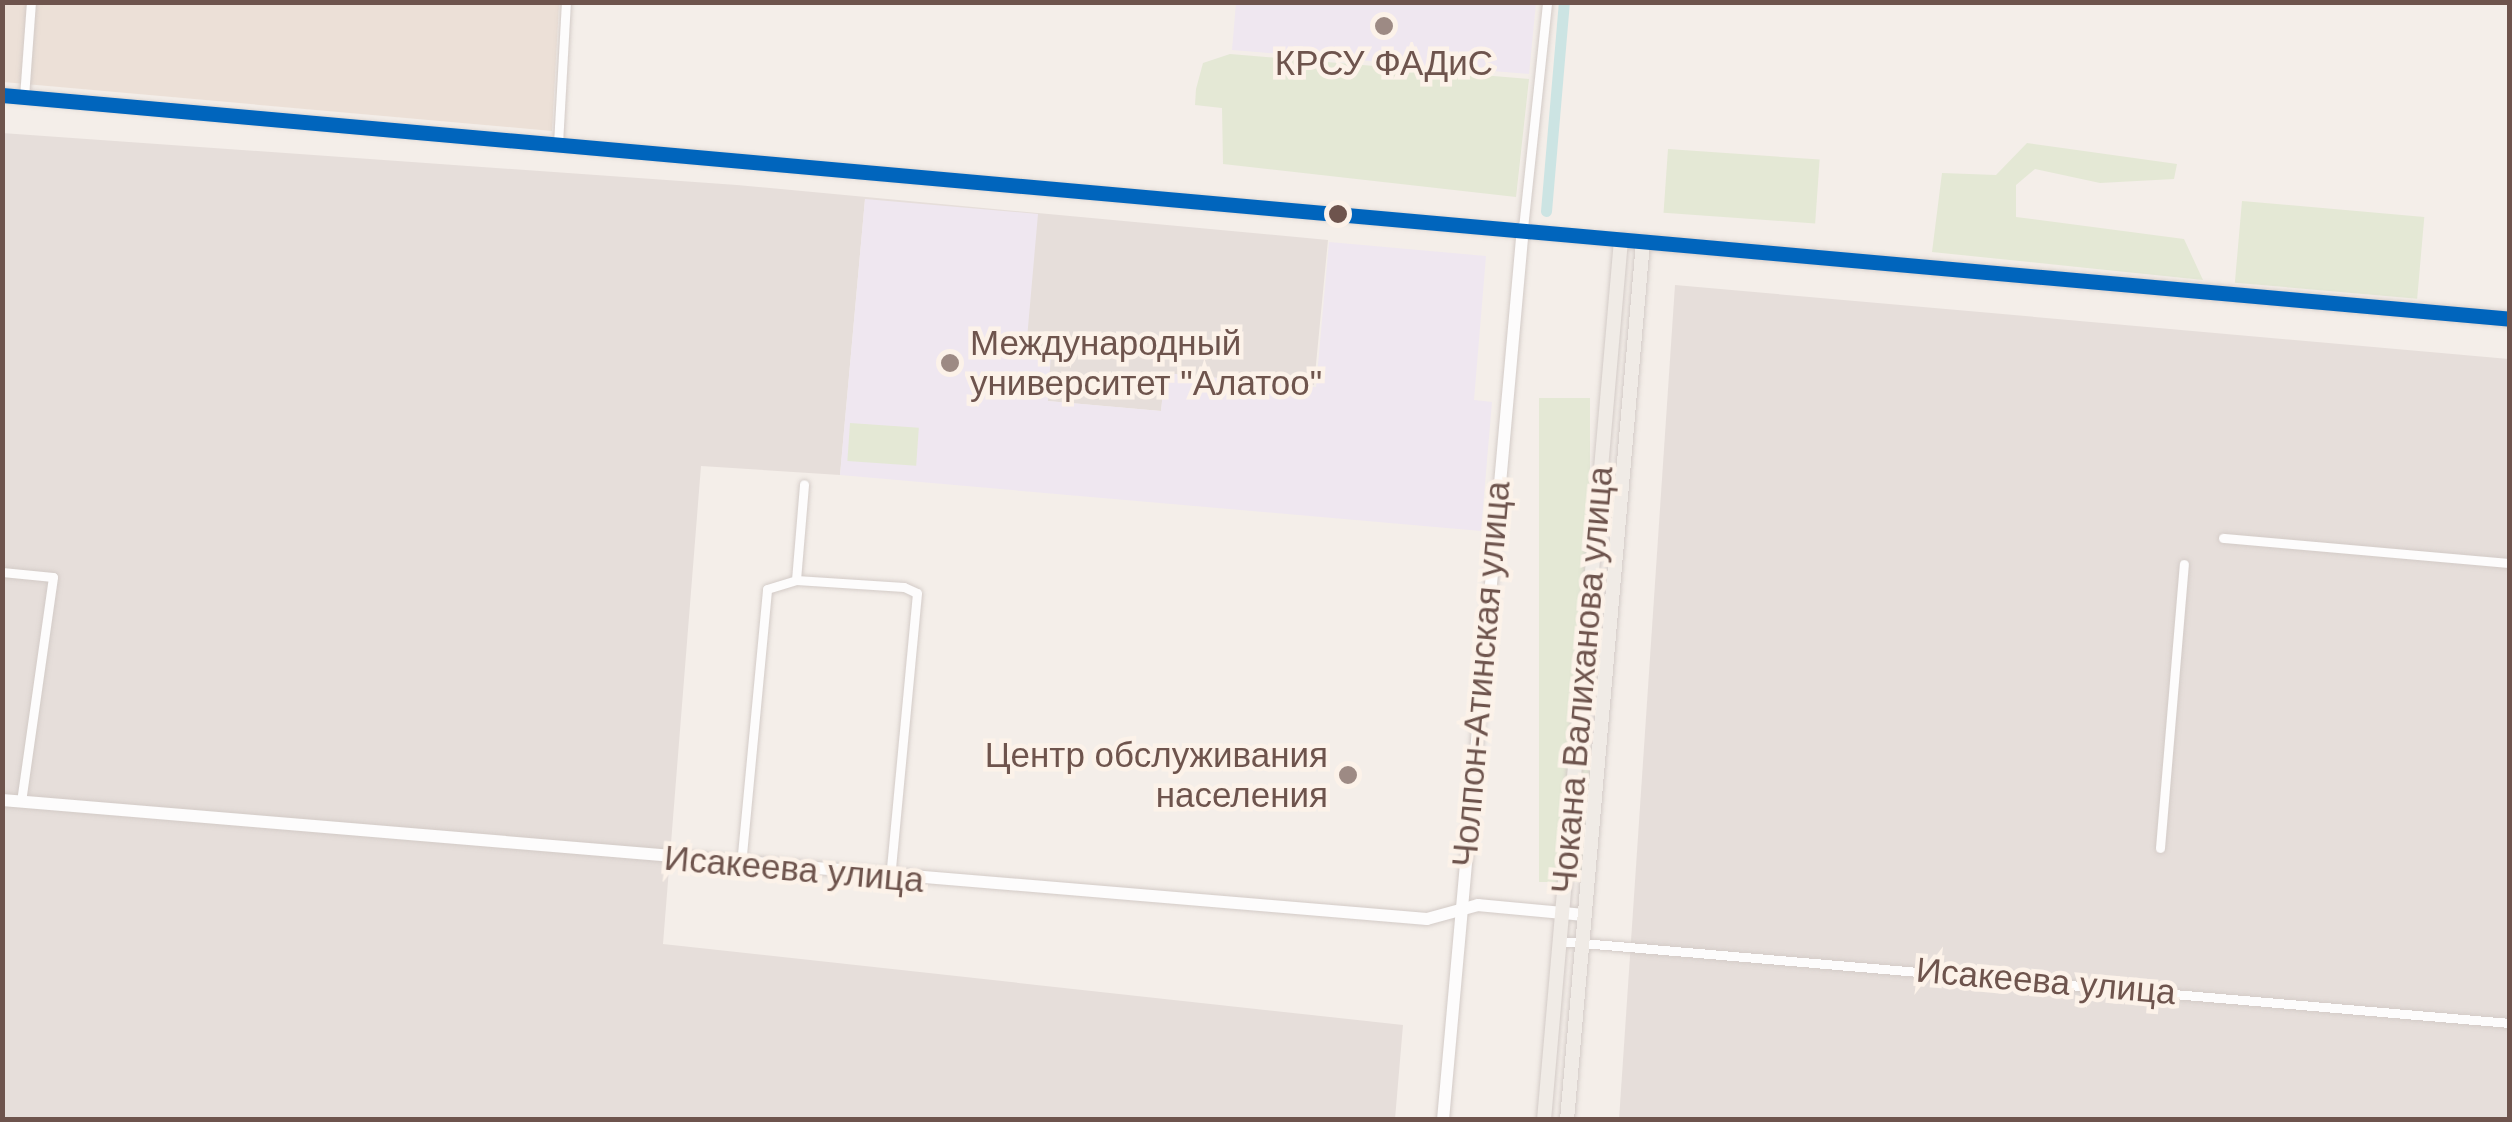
<!DOCTYPE html>
<html>
<head>
<meta charset="utf-8">
<style>
	body { margin:0 }
	#map { position:relative; width:2512px; height:1122px; overflow:hidden; background:#f4eee9; font-family:Arial,sans-serif }
	div>[style] { position:absolute }
	[style*='--x'] { left:calc(var(--x)*1px); top:calc(var(--y)*1px); width:calc(var(--w)*1px); rotate:calc(var(--a)*1deg) }
	.residential>* { inset:0; background:#ece0d7 }
	.industrial>* { inset:0; background:#e6deda }
	.education>* { inset:0; background:#efe7f0 }
	.green>* { inset:0; background:#e4e8d5; transform-origin:0 0 }
	.canal>* { height:11px; margin:-5.5px; padding:0 5.5px; transform-origin:5.5px; border-radius:5.5px; background:#cce4e3 }
	.roads { filter:drop-shadow(0 0 2px #d3cbc7) drop-shadow(0 0 2px #d3cbc7) }
	.street>* { height:9px; margin:-4.5px; padding:0 4.5px; transform-origin:4.5px; border-radius:4.5px; background:#fdfcfc }
	.secondary>* { height:12px; margin:-6px; padding:0 6px; transform-origin:6px; border-radius:6px; background:#fdfcfc }
	.primary>* { height:14px; margin:-7px; padding:0 7px; transform-origin:7px; border-radius:7px; background:#f0ebe6 }
	.bus-1>* { height:15px; margin:-7.5px; padding:0 7.5px; transform-origin:7.5px; border-radius:7.5px; background:#0065bd }
	.dots>* { width:28px; height:28px; translate:-50% -50%; box-sizing:border-box; border:5px solid #fcf2e9; border-radius:50% }
	span { translate:-50% -50%; white-space:nowrap; text-align:center; line-height:1.15; -webkit-text-stroke:9px #fcf2e9; paint-order:stroke }
	.poi-label { font-size:35px; color:#6e544d }
	.left { translate:0 -50%; text-align:left }
	.right { translate:-100% -50%; text-align:right }
	.street-label { font-size:35px; color:#6e544d }
	.frame { position:absolute; inset:0; border:5px solid #6e544d; pointer-events:none }
</style>
</head>
<body>
<div id="map">
	<div class="residential">
		<i style="clip-path:polygon(2px 3px,559px 3px,552px 131px,3px 82px)"></i>
	</div>
	<div class="industrial">
		<i style="clip-path:polygon(2px 133px,737px 185px,1328px 240px,1314px 385px,1165px 374px,1161px 411px,1047px 401px,1026px 351px,865px 199px,840px 475px,701px 466px,663px 944px,1403px 1025px,1395px 1119px,3px 1119px)"></i>
		<i style="clip-path:polygon(1675px 285px,2509px 359px,2509px 1119px,1619px 1120px)"></i>
	</div>
	<div class="education">
		<i style="clip-path:polygon(1236px 3px,1536px 3px,1529px 74px,1232px 50px)"></i>
		<i style="clip-path:polygon(865px 199px,1038px 214px,1026px 350px,1051px 353px,1048px 401px,1161px 411px,1165px 373px,1316px 387px,1329px 242px,1486px 256px,1474px 400px,1492px 402px,1481px 531px,840px 475px)"></i>
	</div>
	<div class="green">
		<i style="clip-path:polygon(1230px 54px,1529px 79px,1516px 197px,1223px 164px,1222px 108px,1195px 105px,1196px 89px,1203px 63px)"></i>
		<i style="clip-path:polygon(2027px 143px,2177px 164px,2174px 179px,2100px 183px,2035px 169px,2016px 185px,2016px 217px,2184px 239px,2203px 280px,1932px 252px,1942px 173px,1996px 175px)"></i>
		<i style="left:1668px;top:149px;width:152px;height:64px;rotate:4deg"></i>
		<i style="left:2242px;top:201px;width:183px;height:82px;rotate:5deg"></i>
		<i style="left:1539px;top:398px;width:51px;height:484px"></i>
		<i style="left:850px;top:423px;width:69px;height:38px;rotate:4deg"></i>
	</div>
	<div class="canal">
		<i style="--x:1546;--y:211;--w:210;--a:-85.1"></i>
	</div>
	<div class="roads">
		<div class="street">
			<i style="--x:24;--y:97;--w:95;--a:-85.8"></i>
			<i style="--x:558;--y:144;--w:142;--a:-86.8"></i>
			<i style="--x:1523;--y:228;--w:227;--a:-83.9"></i>
			<i style="--x:2223;--y:538;--w:288;--a:5"></i>
			<i style="--x:2;--y:572;--w:51;--a:5.6"></i>
			<i style="--x:53;--y:577;--w:227;--a:98.1"></i>
			<i style="--x:796;--y:580;--w:96;--a:-85.2"></i>
			<i style="--x:2160;--y:848;--w:285;--a:-85.2"></i>
			<i style="--x:741;--y:865;--w:277;--a:-84.6"></i>
			<i style="--x:767;--y:589;--w:30;--a:-17"></i>
			<i style="--x:796;--y:580;--w:108;--a:3.7"></i>
			<i style="--x:904;--y:587;--w:14;--a:25"></i>
			<i style="--x:917;--y:593;--w:286;--a:95.4"></i>
			<i style="--x:1559;--y:941;--w:955;--a:4.93"></i>
		</div>
		<div class="secondary">
			<i style="--x:2;--y:95;--w:1625;--a:5.12"></i>
			<i style="--x:2;--y:800;--w:1430;--a:4.77"></i>
			<i style="--x:1427;--y:919;--w:53;--a:-15.4"></i>
			<i style="--x:1478;--y:905;--w:106;--a:5.4"></i>
			<i style="--x:1443;--y:1120;--w:896;--a:-84.88"></i>
		</div>
		<div class="primary">
			<i style="--x:1544;--y:1120;--w:883;--a:-85"></i>
			<i style="--x:1621;--y:240;--w:893;--a:5.08"></i>
			<i style="--x:1567;--y:1120;--w:881;--a:-85.05"></i>
		</div>
	</div>
	<div class="bus-1">
		<i style="--x:2;--y:95;--w:2518;--a:5.1"></i>
	</div>
	<div class="dots">
		<i style="left:1384px;top:26px;background:#9d8a84"></i>
		<i style="left:1338px;top:214px;background:#6e544d"></i>
		<i style="left:950px;top:363px;background:#9d8a84"></i>
		<i style="left:1348px;top:775px;background:#9d8a84"></i>
	</div>
	<div class="poi-label">
		<span style="left:1384px;top:63px">КРСУ ФАДиС</span>
		<span class="left" style="left:970px;top:363px">Международный<br>университет "Алатоо"</span>
		<span class="right" style="left:1328px;top:775px">Центр обслуживания<br>населения</span>
	</div>
	<div class="street-label">
		<span style="left:1481px;top:674px;rotate:-85deg">Чолпон-Атинская улица</span>
		<span style="left:1582px;top:680px;rotate:-85deg">Чокана Валиханова улица</span>
		<span style="left:794px;top:869px;rotate:5deg">Исакеева улица</span>
		<span style="left:2046px;top:981px;rotate:5deg">Исакеева улица</span>
	</div>
	<div class="frame"></div>
</div>
</body>
</html>
